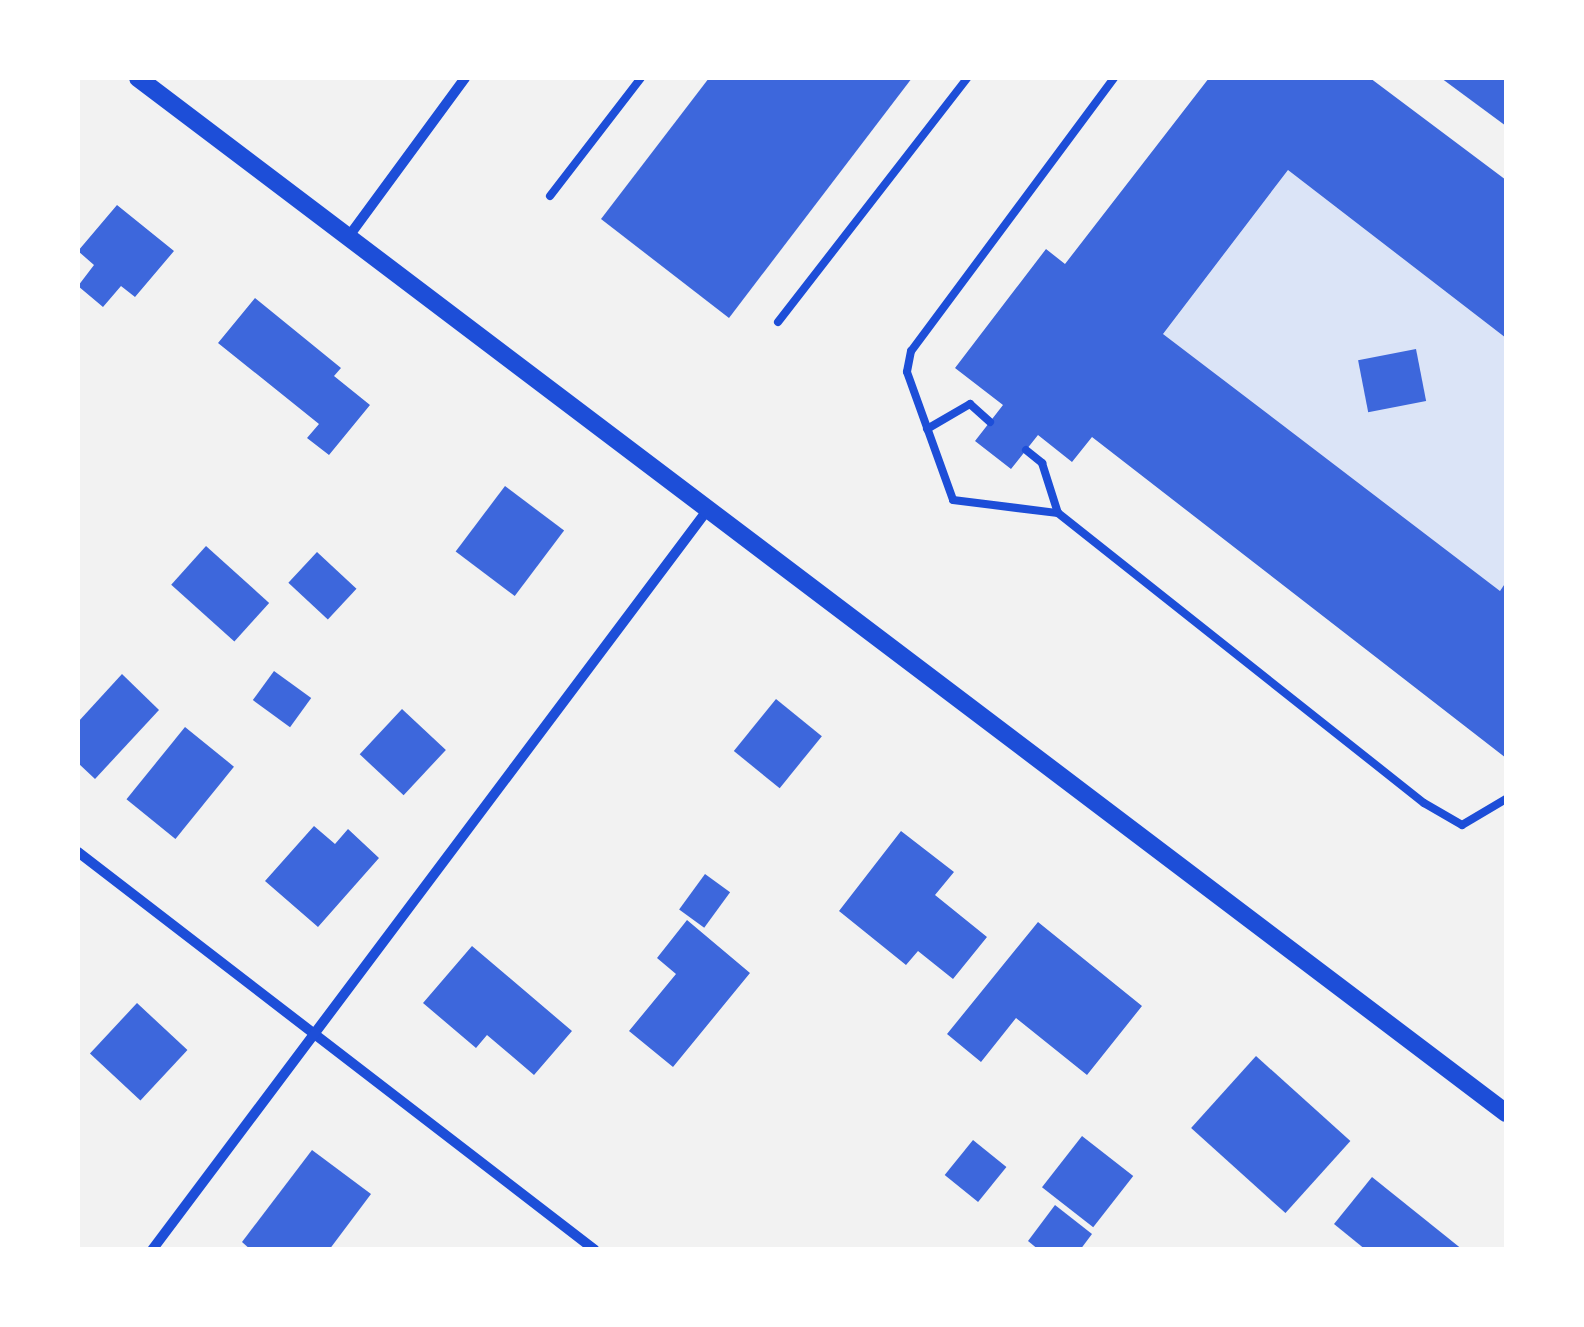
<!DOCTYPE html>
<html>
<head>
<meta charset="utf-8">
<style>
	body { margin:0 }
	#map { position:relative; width:1584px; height:1327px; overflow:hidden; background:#f2f2f2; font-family:Signika,sans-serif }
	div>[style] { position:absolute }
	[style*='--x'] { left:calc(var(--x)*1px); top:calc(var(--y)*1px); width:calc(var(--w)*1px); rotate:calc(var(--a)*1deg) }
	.green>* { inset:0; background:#dbe4f7 }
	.building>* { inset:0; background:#3d67dc; transform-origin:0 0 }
	.service>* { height:8px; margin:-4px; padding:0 4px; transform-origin:4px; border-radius:4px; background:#1d4ed8 }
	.minor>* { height:10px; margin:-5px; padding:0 5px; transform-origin:5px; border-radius:5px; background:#1d4ed8 }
	.tertiary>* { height:18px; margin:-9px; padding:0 9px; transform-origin:9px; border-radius:9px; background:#1d4ed8 }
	span { translate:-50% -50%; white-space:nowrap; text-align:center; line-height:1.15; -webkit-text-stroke:10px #fff; paint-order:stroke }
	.frame { position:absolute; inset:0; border:80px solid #fff; pointer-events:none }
</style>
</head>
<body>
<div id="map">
	<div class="green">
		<i style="clip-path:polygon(1288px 170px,1506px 338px,1506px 582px,1500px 591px,1163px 334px)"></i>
	</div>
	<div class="building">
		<i style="clip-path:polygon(709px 78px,912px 78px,729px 318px,601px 219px)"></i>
		<i style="clip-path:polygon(1209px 78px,1370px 78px,1506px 180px,1506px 338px,1288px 170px,1163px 334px,1500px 591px,1506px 582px,1506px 758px,1092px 437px,1072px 462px,1038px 435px,1011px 469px,975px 441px,1003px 405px,955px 368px,1046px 249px,1065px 264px)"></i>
		<i style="clip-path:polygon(1441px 78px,1506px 78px,1506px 126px)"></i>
		<i style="clip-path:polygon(117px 205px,174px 251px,135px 297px,121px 286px,103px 307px,78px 286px,94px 265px,78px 251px)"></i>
		<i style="clip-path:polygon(255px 298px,341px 368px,334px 376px,370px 405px,329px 455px,307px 438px,319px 424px,218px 343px)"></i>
		<i style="left:1416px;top:349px;width:53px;height:59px;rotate:79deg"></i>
		<i style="left:505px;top:486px;width:74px;height:82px;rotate:37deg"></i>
		<i style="left:206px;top:546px;width:85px;height:52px;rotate:42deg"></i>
		<i style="left:317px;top:552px;width:54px;height:42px;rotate:43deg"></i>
		<i style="left:274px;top:671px;width:46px;height:36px;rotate:36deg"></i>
		<i style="clip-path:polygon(122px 674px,159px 710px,95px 779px,78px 763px,78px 722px)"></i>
		<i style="left:776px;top:699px;width:59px;height:67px;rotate:39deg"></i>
		<i style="left:402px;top:709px;width:60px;height:62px;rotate:43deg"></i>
		<i style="left:185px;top:727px;width:63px;height:93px;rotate:39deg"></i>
		<i style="clip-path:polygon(314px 826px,335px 844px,348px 829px,379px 858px,318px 927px,265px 881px)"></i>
		<i style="clip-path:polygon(901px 831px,954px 872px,935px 895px,987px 937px,953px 979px,918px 951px,906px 965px,839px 911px)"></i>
		<i style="left:705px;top:874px;width:31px;height:44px;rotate:36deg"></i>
		<i style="clip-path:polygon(687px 920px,750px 973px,673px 1067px,629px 1031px,676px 974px,657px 958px)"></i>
		<i style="clip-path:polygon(1038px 922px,1142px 1006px,1087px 1075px,1016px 1018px,981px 1062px,947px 1034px)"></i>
		<i style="clip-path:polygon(472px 946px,572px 1031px,534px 1075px,487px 1035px,476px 1048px,423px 1003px)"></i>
		<i style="left:137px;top:1003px;width:69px;height:69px;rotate:43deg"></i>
		<i style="left:1256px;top:1056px;width:127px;height:97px;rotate:42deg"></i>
		<i style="left:1082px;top:1136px;width:65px;height:65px;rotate:38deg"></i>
		<i style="left:973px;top:1140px;width:43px;height:45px;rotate:39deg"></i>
		<i style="clip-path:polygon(312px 1150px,371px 1194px,329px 1250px,251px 1250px,242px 1242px)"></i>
		<i style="clip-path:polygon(1372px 1177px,1463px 1250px,1366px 1250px,1334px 1224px)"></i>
		<i style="clip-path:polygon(1055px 1205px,1092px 1234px,1080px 1250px,1039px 1250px,1028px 1241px)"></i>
	</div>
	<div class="service">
		<i style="--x:1114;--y:78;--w:340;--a:126.6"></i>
		<i style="--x:911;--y:351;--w:21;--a:101"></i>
		<i style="--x:907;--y:372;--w:136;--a:70.2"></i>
		<i style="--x:953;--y:500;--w:106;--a:7.1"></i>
		<i style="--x:1058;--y:513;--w:467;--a:38.4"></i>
		<i style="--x:1424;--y:803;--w:44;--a:30.1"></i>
		<i style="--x:1462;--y:825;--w:51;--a:-30.6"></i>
		<i style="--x:550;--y:196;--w:149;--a:-52.4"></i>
		<i style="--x:778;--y:322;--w:309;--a:-52.2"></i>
		<i style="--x:927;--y:429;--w:50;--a:-30.2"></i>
		<i style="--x:970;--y:404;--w:27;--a:42"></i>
		<i style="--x:1026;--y:450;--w:21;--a:39"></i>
		<i style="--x:1042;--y:463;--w:52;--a:72.3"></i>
	</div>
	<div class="minor">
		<i style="--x:349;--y:236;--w:196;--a:-53.7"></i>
		<i style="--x:78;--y:852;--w:652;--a:37.59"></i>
		<i style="--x:152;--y:1250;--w:928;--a:-53.11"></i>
	</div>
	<div class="tertiary">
		<i style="--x:138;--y:78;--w:1715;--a:37.11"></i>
	</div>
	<div class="frame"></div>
</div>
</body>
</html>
